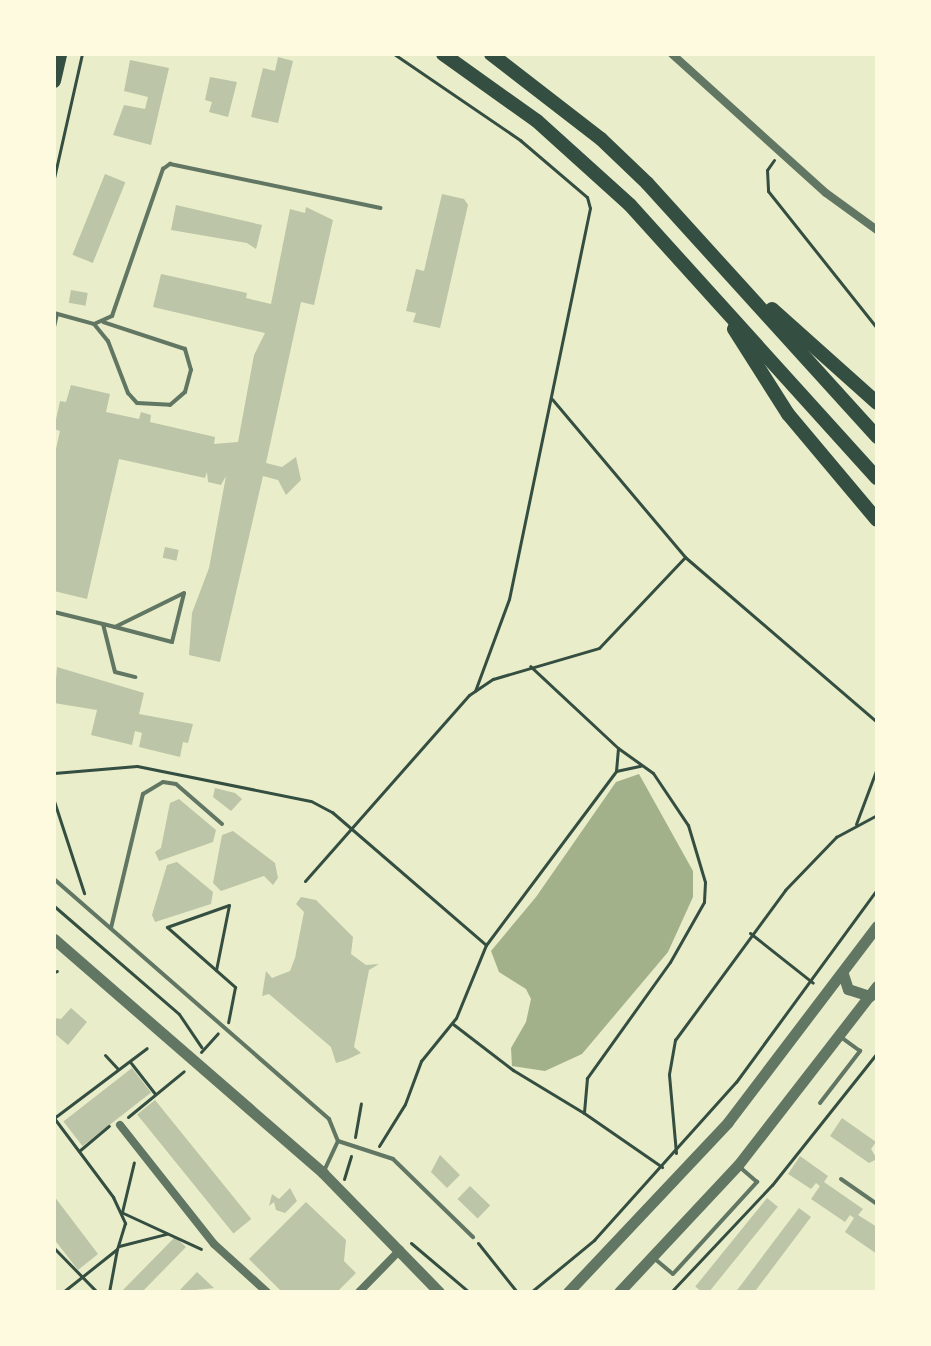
<!DOCTYPE html>
<html>
<head>
<meta charset="utf-8">
<style>
	body { margin:0 }
	#map { position:relative; width:931px; height:1346px; overflow:hidden; background:#e9edc9; font-family:Inter,sans-serif }
	div>[style] { position:absolute }
	[style*='--x'] { left:calc(var(--x)*1px); top:calc(var(--y)*1px); width:calc(var(--w)*1px); rotate:calc(var(--a)*1deg) }
	.water>* { inset:0; background:#a3b18a }
	.building>* { inset:0; background:#bcc5a7; transform-origin:0 0 }
	.path>* { height:3px; margin:-1.5px; padding:0 1.5px; transform-origin:1.5px; border-radius:1.5px; background:#344e41 }
	.service>* { height:4px; margin:-2px; padding:0 2px; transform-origin:2px; border-radius:2px; background:#617663 }
	.minor>* { height:8px; margin:-4px; padding:0 4px; transform-origin:4px; border-radius:4px; background:#617663 }
	.tertiary>* { height:11px; margin:-5.5px; padding:0 5.5px; transform-origin:5.5px; border-radius:5.5px; background:#617663 }
	.primary>* { height:14px; margin:-7px; padding:0 7px; transform-origin:7px; border-radius:7px; background:#344e41 }
	span { translate:-50% -50%; white-space:nowrap; text-align:center; line-height:1.15; -webkit-text-stroke:6px #fefae0; paint-order:stroke }
	.frame { position:absolute; inset:0; border:56px solid #fefae0; pointer-events:none }
</style>
</head>
<body>
<div id="map">
	<div class="water">
		<i style="clip-path:polygon(639px 774px,693px 871px,693px 897px,668px 952px,582px 1054px,545px 1071px,512px 1066px,511px 1048px,526px 1022px,531px 999px,526px 989px,499px 972px,491px 951px,536px 897px,616px 782px)"></i>
	</div>
	<div class="building">
		<i style="clip-path:polygon(278px 57px,293px 61px,278px 123px,251px 117px,263px 68px,275px 71px)"></i>
		<i style="clip-path:polygon(130px 60px,169px 68px,151px 145px,113px 135px,124px 105px,145px 109px,148px 97px,124px 91px)"></i>
		<i style="clip-path:polygon(210px 77px,237px 82px,228px 117px,209px 112px,212px 102px,205px 100px)"></i>
		<i style="left:105px;top:174px;width:22px;height:87px;rotate:22deg"></i>
		<i style="clip-path:polygon(442px 194px,464px 199px,468px 205px,440px 328px,413px 322px,416px 313px,406px 311px,416px 269px,424px 271px)"></i>
		<i style="clip-path:polygon(176px 205px,262px 225px,256px 249px,247px 243px,171px 230px)"></i>
		<i style="clip-path:polygon(306px 207px,333px 220px,314px 305px,301px 302px,266px 463px,282px 467px,296px 457px,301px 480px,286px 495px,278px 480px,263px 476px,220px 662px,189px 655px,192px 613px,209px 568px,226px 476px,221px 485px,208px 482px,207px 472px,205px 478px,119px 459px,87px 599px,54px 591px,54px 458px,60px 431px,54px 429px,60px 401px,66px 402px,71px 385px,110px 394px,106px 412px,139px 419px,141px 412px,151px 415px,150px 422px,215px 437px,214px 444px,238px 442px,254px 355px,265px 333px,153px 307px,161px 274px,247px 293px,246px 298px,271px 304px,290px 209px,305px 213px)"></i>
		<i style="left:71px;top:290px;width:17px;height:13px;rotate:10deg"></i>
		<i style="left:165px;top:547px;width:14px;height:11px;rotate:12deg"></i>
		<i style="clip-path:polygon(57px 667px,144px 693px,139px 714px,193px 724px,188px 743px,183px 742px,180px 757px,139px 747px,142px 733px,135px 731px,132px 745px,91px 735px,97px 710px,54px 703px)"></i>
		<i style="clip-path:polygon(215px 788px,235px 793px,242px 799px,231px 811px,213px 797px)"></i>
		<i style="clip-path:polygon(179px 799px,216px 830px,213px 842px,159px 861px,155px 852px,161px 848px,170px 803px)"></i>
		<i style="clip-path:polygon(233px 831px,275px 863px,278px 878px,273px 885px,264px 876px,221px 891px,213px 883px,222px 835px)"></i>
		<i style="clip-path:polygon(177px 862px,213px 892px,211px 904px,155px 922px,152px 915px,167px 865px)"></i>
		<i style="clip-path:polygon(301px 897px,316px 900px,353px 937px,351px 954px,366px 965px,379px 964px,369px 970px,354px 1047px,361px 1053px,346px 1060px,336px 1063px,331px 1047px,269px 994px,262px 996px,266px 971px,272px 978px,290px 971px,295px 958px,304px 912px,296px 904px)"></i>
		<i style="clip-path:polygon(71px 1008px,87px 1022px,68px 1045px,54px 1033px,54px 1018px,61px 1019px)"></i>
		<i style="left:132px;top:1068px;width:31px;height:87px;rotate:52deg"></i>
		<i style="left:155px;top:1100px;width:153px;height:23px;rotate:51deg"></i>
		<i style="clip-path:polygon(842px 1118px,876px 1142px,871px 1149px,877px 1159px,869px 1163px,830px 1136px)"></i>
		<i style="clip-path:polygon(440px 1155px,460px 1175px,447px 1188px,431px 1172px)"></i>
		<i style="clip-path:polygon(800px 1156px,828px 1176px,824px 1182px,863px 1209px,858px 1215px,877px 1227px,877px 1254px,845px 1232px,854px 1218px,850px 1215px,845px 1222px,811px 1199px,820px 1186px,816px 1183px,811px 1189px,788px 1174px)"></i>
		<i style="left:470px;top:1186px;width:28px;height:18px;rotate:44deg"></i>
		<i style="clip-path:polygon(290px 1188px,297px 1201px,285px 1213px,276px 1210px,274px 1202px,269px 1206px,272px 1194px,279px 1199px)"></i>
		<i style="clip-path:polygon(54px 1196px,98px 1254px,78px 1270px,54px 1239px)"></i>
		<i style="left:767px;top:1198px;width:14px;height:114px;rotate:39deg"></i>
		<i style="clip-path:polygon(306px 1202px,346px 1240px,344px 1261px,356px 1273px,337px 1292px,282px 1292px,249px 1259px)"></i>
		<i style="left:799px;top:1208px;width:15px;height:113px;rotate:37deg"></i>
		<i style="clip-path:polygon(175px 1237px,186px 1247px,142px 1292px,121px 1292px)"></i>
		<i style="clip-path:polygon(197px 1272px,214px 1288px,178px 1292px)"></i>
	</div>
	<div class="path">
		<i style="--x:394;--y:54;--w:153;--a:34.3"></i>
		<i style="--x:520;--y:140;--w:88;--a:40.4"></i>
		<i style="--x:587;--y:197;--w:11;--a:75"></i>
		<i style="--x:590;--y:208;--w:399;--a:101.7"></i>
		<i style="--x:509;--y:599;--w:98;--a:110.3"></i>
		<i style="--x:774;--y:160;--w:12;--a:125"></i>
		<i style="--x:767;--y:170;--w:21;--a:87"></i>
		<i style="--x:768;--y:191;--w:175;--a:51.5"></i>
		<i style="--x:54;--y:178;--w:127;--a:-77.3"></i>
		<i style="--x:552;--y:399;--w:207;--a:49.9"></i>
		<i style="--x:685;--y:557;--w:253;--a:40.7"></i>
		<i style="--x:618;--y:748;--w:43;--a:35.5"></i>
		<i style="--x:653;--y:773;--w:63;--a:56.1"></i>
		<i style="--x:688;--y:825;--w:59;--a:73.4"></i>
		<i style="--x:705;--y:882;--w:20;--a:93"></i>
		<i style="--x:704;--y:902;--w:69;--a:119.5"></i>
		<i style="--x:670;--y:962;--w:143;--a:125.6"></i>
		<i style="--x:587;--y:1078;--w:35;--a:95"></i>
		<i style="--x:584;--y:1113;--w:95;--a:34.7"></i>
		<i style="--x:616;--y:771;--w:25;--a:-12"></i>
		<i style="--x:54;--y:773;--w:83;--a:-4.8"></i>
		<i style="--x:137;--y:766;--w:177;--a:11.4"></i>
		<i style="--x:311;--y:801;--w:24;--a:28"></i>
		<i style="--x:332;--y:812;--w:203;--a:40.8"></i>
		<i style="--x:54;--y:801;--w:97;--a:71.9"></i>
		<i style="--x:856;--y:824;--w:60;--a:-69.4"></i>
		<i style="--x:305;--y:881;--w:248;--a:-48.6"></i>
		<i style="--x:469;--y:695;--w:29;--a:-34"></i>
		<i style="--x:493;--y:679;--w:110;--a:-16.3"></i>
		<i style="--x:599;--y:648;--w:125;--a:-46.6"></i>
		<i style="--x:54;--y:906;--w:165;--a:40.8"></i>
		<i style="--x:179;--y:1014;--w:40;--a:56"></i>
		<i style="--x:750;--y:933;--w:80;--a:38.4"></i>
		<i style="--x:216;--y:970;--w:66;--a:-78.7"></i>
		<i style="--x:229;--y:905;--w:66;--a:160.5"></i>
		<i style="--x:167;--y:927;--w:91;--a:41.4"></i>
		<i style="--x:235;--y:987;--w:36;--a:101"></i>
		<i style="--x:54;--y:972;--w:3;--a:-18"></i>
		<i style="--x:453;--y:1024;--w:76;--a:37.5"></i>
		<i style="--x:513;--y:1070;--w:83;--a:31.2"></i>
		<i style="--x:201;--y:1052;--w:25;--a:-48"></i>
		<i style="--x:105;--y:1055;--w:18;--a:47"></i>
		<i style="--x:131;--y:1063;--w:39;--a:52"></i>
		<i style="--x:128;--y:1117;--w:72;--a:-39.4"></i>
		<i style="--x:54;--y:1118;--w:99;--a:53.2"></i>
		<i style="--x:113;--y:1197;--w:29;--a:65"></i>
		<i style="--x:125;--y:1223;--w:27;--a:107"></i>
		<i style="--x:117;--y:1249;--w:69;--a:141.5"></i>
		<i style="--x:54;--y:1118;--w:116;--a:-37"></i>
		<i style="--x:355;--y:1137;--w:34;--a:-80"></i>
		<i style="--x:379;--y:1146;--w:49;--a:-58.2"></i>
		<i style="--x:405;--y:1104;--w:46;--a:-69.6"></i>
		<i style="--x:421;--y:1061;--w:55;--a:-50.9"></i>
		<i style="--x:456;--y:1018;--w:79;--a:-67.7"></i>
		<i style="--x:486;--y:945;--w:217;--a:-53.2"></i>
		<i style="--x:616;--y:771;--w:23;--a:-85"></i>
		<i style="--x:618;--y:748;--w:120;--a:-137"></i>
		<i style="--x:79;--y:1151;--w:39;--a:-40"></i>
		<i style="--x:676;--y:1153;--w:79;--a:-95.1"></i>
		<i style="--x:669;--y:1074;--w:35;--a:-80"></i>
		<i style="--x:675;--y:1040;--w:186;--a:-53.7"></i>
		<i style="--x:785;--y:890;--w:74;--a:-46.1"></i>
		<i style="--x:836;--y:837;--w:47;--a:-28.2"></i>
		<i style="--x:344;--y:1179;--w:24;--a:-73"></i>
		<i style="--x:121;--y:1212;--w:88;--a:24.8"></i>
		<i style="--x:122;--y:1212;--w:51;--a:-76.5"></i>
		<i style="--x:411;--y:1243;--w:76;--a:40.2"></i>
		<i style="--x:478;--y:1243;--w:63;--a:51.5"></i>
		<i style="--x:119;--y:1246;--w:49;--a:-14.3"></i>
		<i style="--x:54;--y:1248;--w:62;--a:45.7"></i>
		<i style="--x:109;--y:1292;--w:44;--a:-79.5"></i>
		<i style="--x:531;--y:1292;--w:82;--a:-39.5"></i>
		<i style="--x:594;--y:1240;--w:212;--a:-48.1"></i>
		<i style="--x:736;--y:1082;--w:239;--a:-53.8"></i>
		<i style="--x:671;--y:1292;--w:147;--a:-46.7"></i>
		<i style="--x:772;--y:1185;--w:169;--a:-51.5"></i>
	</div>
	<div class="service">
		<i style="--x:54;--y:313;--w:41;--a:15.4"></i>
		<i style="--x:94;--y:324;--w:20;--a:-24"></i>
		<i style="--x:112;--y:316;--w:156;--a:-70.9"></i>
		<i style="--x:163;--y:169;--w:9;--a:-36"></i>
		<i style="--x:170;--y:164;--w:215;--a:11.8"></i>
		<i style="--x:94;--y:324;--w:22;--a:51"></i>
		<i style="--x:108;--y:341;--w:56;--a:69"></i>
		<i style="--x:128;--y:393;--w:13;--a:48"></i>
		<i style="--x:137;--y:403;--w:33;--a:3"></i>
		<i style="--x:170;--y:405;--w:20;--a:-41"></i>
		<i style="--x:185;--y:392;--w:23;--a:-75"></i>
		<i style="--x:191;--y:370;--w:22;--a:-106"></i>
		<i style="--x:185;--y:349;--w:86;--a:-161.8"></i>
		<i style="--x:54;--y:327;--w:13;--a:-77"></i>
		<i style="--x:54;--y:612;--w:63;--a:13.8"></i>
		<i style="--x:115;--y:627;--w:59;--a:14.7"></i>
		<i style="--x:172;--y:642;--w:50;--a:-76.2"></i>
		<i style="--x:184;--y:593;--w:77;--a:153.8"></i>
		<i style="--x:103;--y:624;--w:49;--a:76"></i>
		<i style="--x:115;--y:672;--w:21;--a:14"></i>
		<i style="--x:54;--y:879;--w:365;--a:41.1"></i>
		<i style="--x:329;--y:1119;--w:24;--a:68"></i>
		<i style="--x:338;--y:1141;--w:33;--a:115"></i>
		<i style="--x:111;--y:928;--w:138;--a:-76.6"></i>
		<i style="--x:143;--y:794;--w:23;--a:-31"></i>
		<i style="--x:163;--y:782;--w:13;--a:9"></i>
		<i style="--x:176;--y:784;--w:61;--a:41"></i>
		<i style="--x:820;--y:1103;--w:66;--a:-52.4"></i>
		<i style="--x:860;--y:1051;--w:24;--a:-144"></i>
		<i style="--x:338;--y:1141;--w:58;--a:18.1"></i>
		<i style="--x:393;--y:1159;--w:112;--a:44.3"></i>
		<i style="--x:841;--y:1179;--w:44;--a:34.8"></i>
		<i style="--x:655;--y:1259;--w:23;--a:40"></i>
		<i style="--x:673;--y:1274;--w:125;--a:-47.6"></i>
		<i style="--x:757;--y:1182;--w:21;--a:-139"></i>
	</div>
	<div class="minor">
		<i style="--x:672;--y:54;--w:207;--a:42.1"></i>
		<i style="--x:826;--y:193;--w:63;--a:36"></i>
		<i style="--x:120;--y:1125;--w:152;--a:51.7"></i>
		<i style="--x:214;--y:1244;--w:72;--a:42.2"></i>
		<i style="--x:359;--y:1292;--w:59;--a:-45.7"></i>
	</div>
	<div class="tertiary">
		<i style="--x:54;--y:939;--w:357;--a:41"></i>
		<i style="--x:323;--y:1173;--w:166;--a:45.7"></i>
		<i style="--x:843;--y:974;--w:16;--a:72"></i>
		<i style="--x:848;--y:989;--w:23;--a:18"></i>
		<i style="--x:568;--y:1292;--w:233;--a:-46.7"></i>
		<i style="--x:728;--y:1122;--w:246;--a:-52.8"></i>
		<i style="--x:619;--y:1292;--w:174;--a:-46.9"></i>
		<i style="--x:738;--y:1165;--w:227;--a:-52.2"></i>
	</div>
	<div class="primary">
		<i style="--x:443;--y:54;--w:115;--a:35.5"></i>
		<i style="--x:537;--y:121;--w:125;--a:42.1"></i>
		<i style="--x:630;--y:205;--w:368;--a:47.9"></i>
		<i style="--x:491;--y:54;--w:139;--a:37.7"></i>
		<i style="--x:601;--y:139;--w:64;--a:43.7"></i>
		<i style="--x:647;--y:183;--w:343;--a:47.8"></i>
		<i style="--x:54;--y:81;--w:28;--a:-77"></i>
		<i style="--x:772;--y:309;--w:141;--a:41.8"></i>
		<i style="--x:734;--y:329;--w:101;--a:57.6"></i>
		<i style="--x:788;--y:414;--w:138;--a:50"></i>
	</div>
	<div class="frame"></div>
</div>
</body>
</html>
